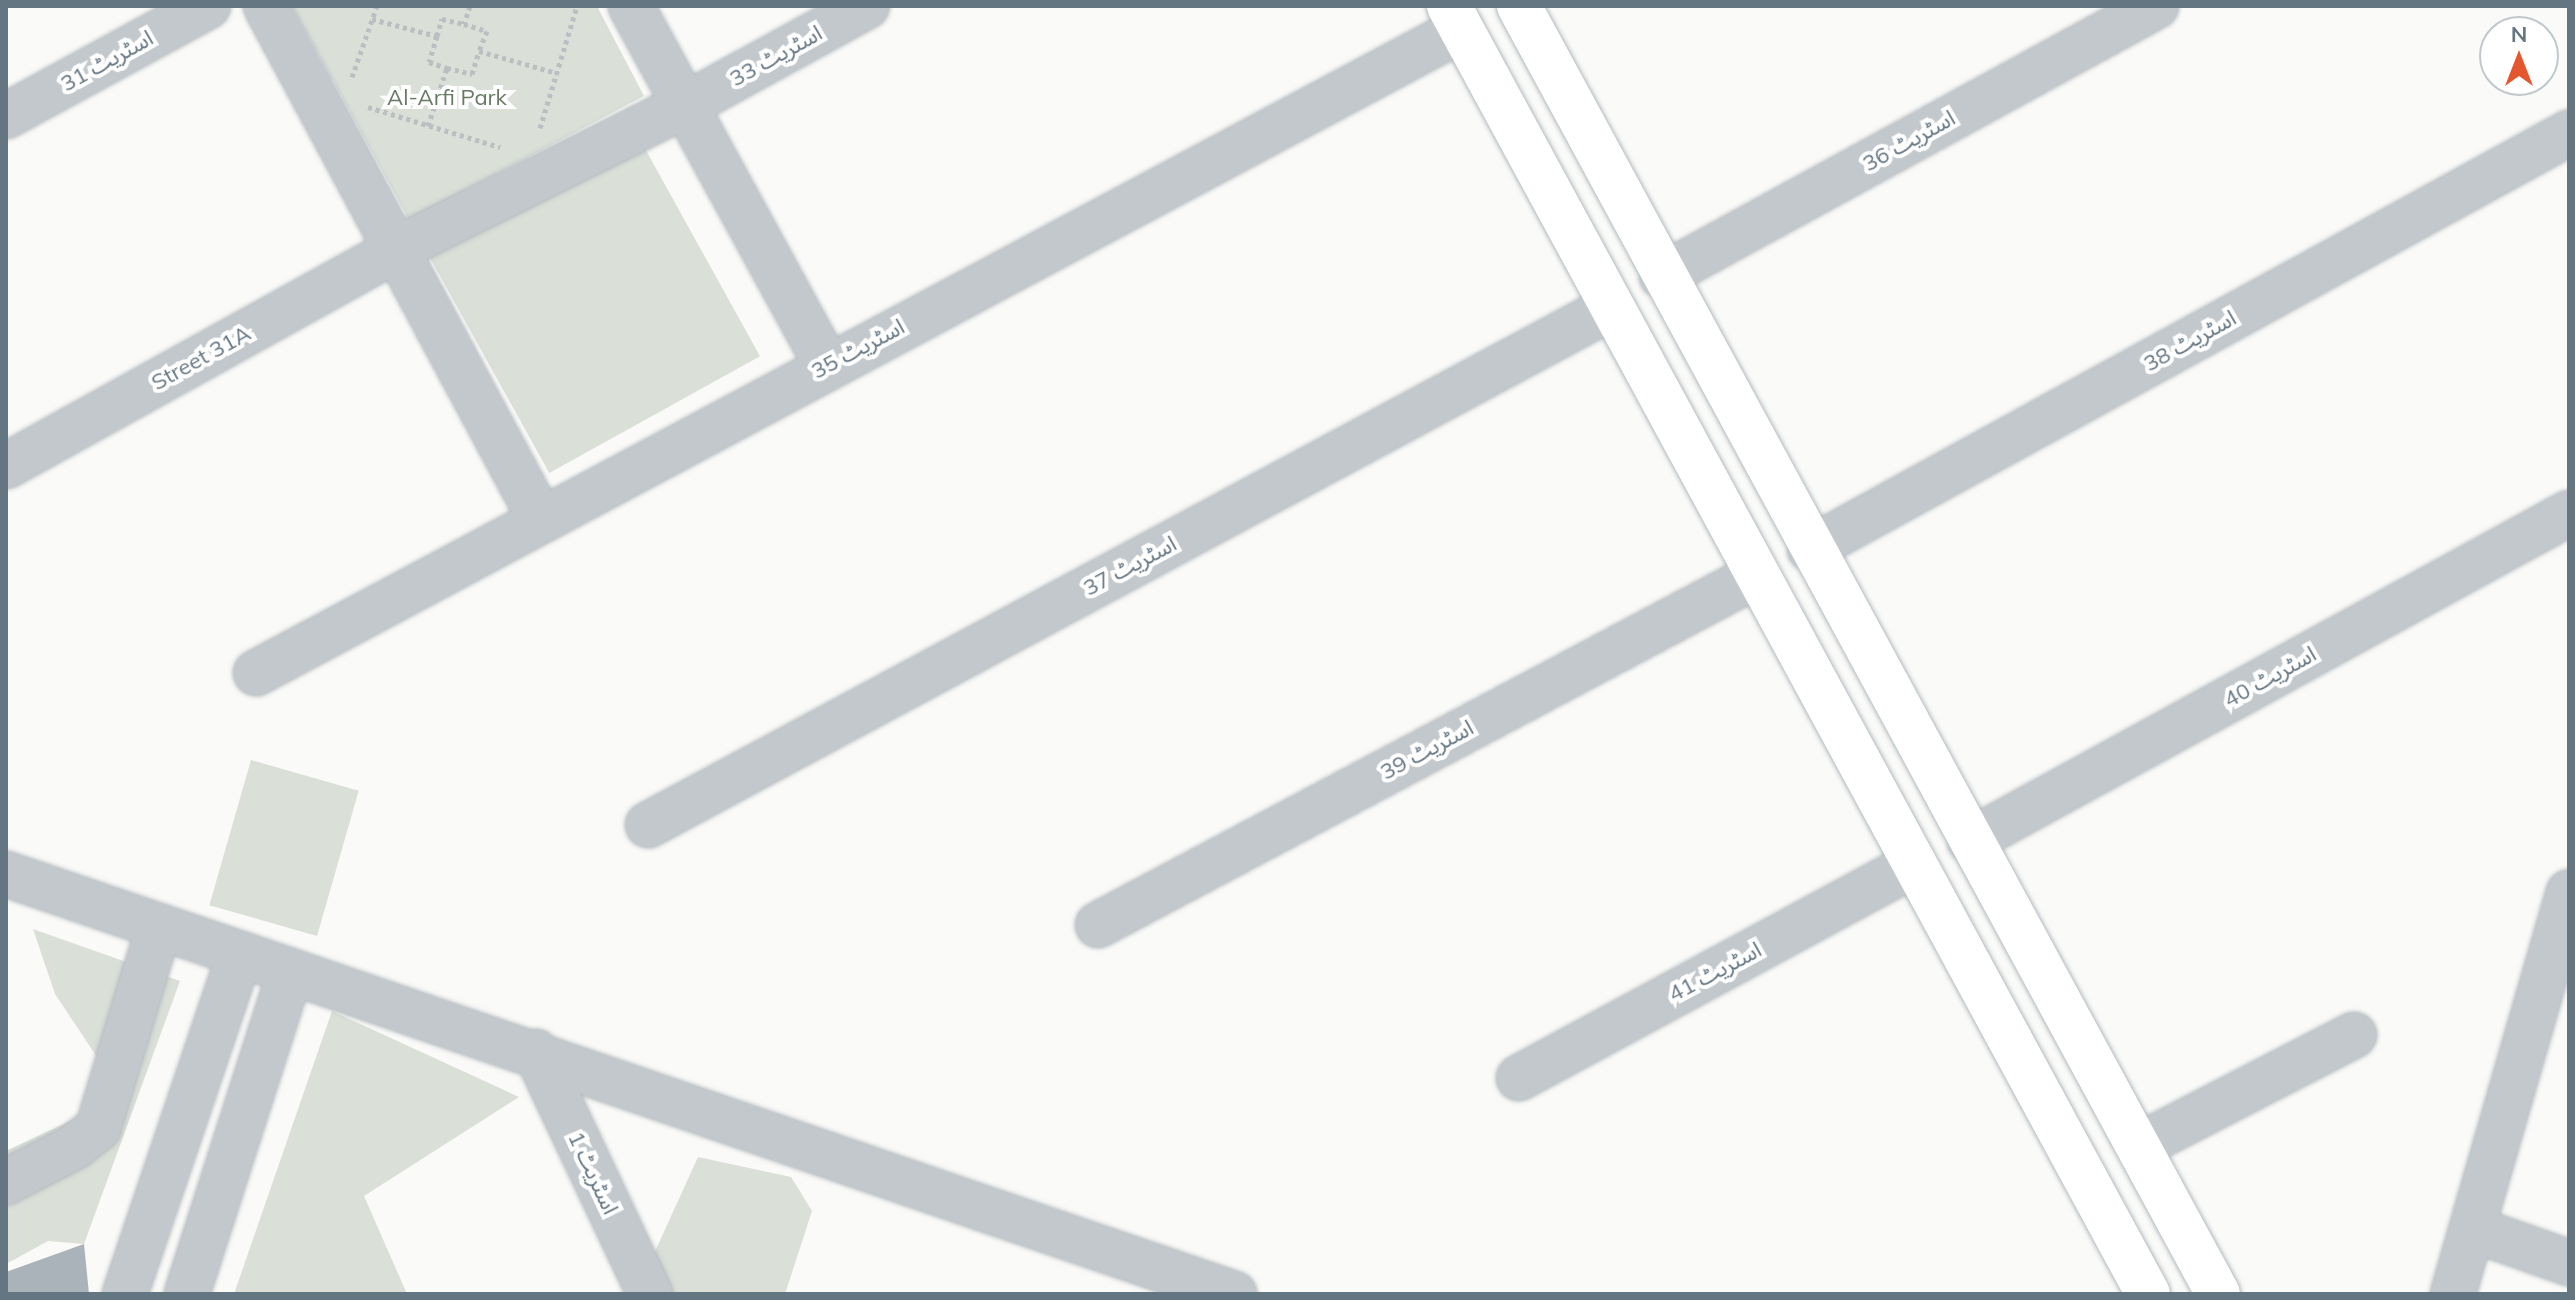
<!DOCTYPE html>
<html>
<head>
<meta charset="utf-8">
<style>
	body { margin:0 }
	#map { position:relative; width:2575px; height:1300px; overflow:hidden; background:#fafaf8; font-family:Mulish,"Noto Sans Arabic",sans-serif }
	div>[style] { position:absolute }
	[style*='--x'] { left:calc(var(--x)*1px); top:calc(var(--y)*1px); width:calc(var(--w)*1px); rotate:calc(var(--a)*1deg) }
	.green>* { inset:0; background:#dadfd7; transform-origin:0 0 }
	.building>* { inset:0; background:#aab3b9 }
	.path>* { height:5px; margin-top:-2.5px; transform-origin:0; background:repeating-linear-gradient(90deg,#bbbfc2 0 4px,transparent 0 8px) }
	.roads { filter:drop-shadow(0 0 2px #b3babf) drop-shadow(0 0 2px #b3babf) }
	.street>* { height:44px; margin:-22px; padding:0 22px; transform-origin:22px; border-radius:22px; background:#c3c8cc }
	.secondary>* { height:44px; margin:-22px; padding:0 22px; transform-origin:22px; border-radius:22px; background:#fff }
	span { translate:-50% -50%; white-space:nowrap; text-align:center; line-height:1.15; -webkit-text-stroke:8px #fff; paint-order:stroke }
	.street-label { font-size:22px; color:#657683 }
	.park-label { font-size:22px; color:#687a64 }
	.frame { position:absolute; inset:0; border:8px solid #657683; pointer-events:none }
	.north { position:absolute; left:2479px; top:16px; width:80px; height:80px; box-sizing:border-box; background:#fff; border:2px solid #c1c8cd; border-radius:50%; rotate:0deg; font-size:22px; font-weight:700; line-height:32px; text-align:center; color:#657683 }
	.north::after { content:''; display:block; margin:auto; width:28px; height:36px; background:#e4572e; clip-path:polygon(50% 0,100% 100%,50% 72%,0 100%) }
</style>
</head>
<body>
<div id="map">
	<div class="green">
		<i style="clip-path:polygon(292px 6px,597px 6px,644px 96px,409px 220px)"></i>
		<i style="left:633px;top:127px;width:262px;height:241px;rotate:61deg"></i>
		<i style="left:251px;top:760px;width:112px;height:151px;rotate:16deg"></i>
		<i style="clip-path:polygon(33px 929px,180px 981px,84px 1244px,48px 1241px,6px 1264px,6px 1151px,123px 1096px,55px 994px)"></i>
		<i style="clip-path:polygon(332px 1011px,519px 1097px,364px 1196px,407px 1294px,234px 1294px)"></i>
		<i style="clip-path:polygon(698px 1157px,791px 1177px,812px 1211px,785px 1294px,667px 1294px,653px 1256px)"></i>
	</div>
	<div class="building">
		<i style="clip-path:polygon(84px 1244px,89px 1294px,6px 1294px,6px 1272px)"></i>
	</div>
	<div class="path">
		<i style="--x:470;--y:6;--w:19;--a:108"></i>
		<i style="--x:464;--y:24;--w:24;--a:17"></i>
		<i style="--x:487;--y:31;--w:22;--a:112"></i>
		<i style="--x:372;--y:19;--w:67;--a:14.7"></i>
		<i style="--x:437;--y:36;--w:18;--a:-74"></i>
		<i style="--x:442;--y:19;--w:23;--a:13"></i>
		<i style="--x:437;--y:36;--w:27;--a:107"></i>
		<i style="--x:429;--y:62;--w:19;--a:18"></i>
		<i style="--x:352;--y:77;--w:75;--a:-70.6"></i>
		<i style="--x:368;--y:107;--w:138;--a:16.9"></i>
		<i style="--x:428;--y:126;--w:61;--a:-71.9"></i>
		<i style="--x:447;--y:68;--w:26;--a:13"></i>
		<i style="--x:472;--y:74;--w:24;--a:-73"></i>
		<i style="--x:479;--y:51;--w:81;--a:15.8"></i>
		<i style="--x:540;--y:128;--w:127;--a:-73.1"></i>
	</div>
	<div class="roads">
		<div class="street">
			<i style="--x:266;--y:6;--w:583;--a:61.85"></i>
			<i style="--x:631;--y:6;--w:410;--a:61.4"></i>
			<i style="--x:6;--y:116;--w:230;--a:-28.6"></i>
			<i style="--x:1662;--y:276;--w:563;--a:-28.66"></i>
			<i style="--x:6;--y:466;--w:447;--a:-29"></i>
			<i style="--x:397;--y:249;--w:323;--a:-26.5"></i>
			<i style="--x:686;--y:105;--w:206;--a:-28.7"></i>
			<i style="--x:1810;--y:549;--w:866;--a:-28.73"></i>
			<i style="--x:256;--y:673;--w:1367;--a:-28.1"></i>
			<i style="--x:648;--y:825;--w:1094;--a:-28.25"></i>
			<i style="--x:1970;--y:841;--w:683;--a:-28.7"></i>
			<i style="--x:6;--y:874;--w:1298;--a:18.88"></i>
			<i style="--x:1098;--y:925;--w:746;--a:-27.97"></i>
			<i style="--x:536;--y:1052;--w:268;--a:64.8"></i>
			<i style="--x:1519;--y:1078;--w:446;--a:-28.4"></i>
			<i style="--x:2139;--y:1146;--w:242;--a:-27.3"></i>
			<i style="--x:6;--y:1182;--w:76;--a:-27.2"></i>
			<i style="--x:74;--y:1147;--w:31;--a:-38"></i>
			<i style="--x:98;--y:1128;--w:210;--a:-73.1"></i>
			<i style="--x:2476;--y:1230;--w:99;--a:19.5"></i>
			<i style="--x:125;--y:1294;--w:359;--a:-71.3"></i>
			<i style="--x:187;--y:1294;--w:339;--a:-72.2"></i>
			<i style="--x:2453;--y:1294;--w:418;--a:-73.9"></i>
		</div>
		<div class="secondary">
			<i style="--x:1449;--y:6;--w:1465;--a:61.51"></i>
			<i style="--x:1519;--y:6;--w:1465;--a:61.51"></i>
		</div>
	</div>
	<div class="street-label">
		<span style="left:776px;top:56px;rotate:-29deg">اسٹریٹ 33</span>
		<span style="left:107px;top:61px;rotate:-29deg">اسٹریٹ 31</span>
		<span style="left:1909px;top:141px;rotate:-29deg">اسٹریٹ 36</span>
		<span style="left:2190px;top:341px;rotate:-29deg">اسٹریٹ 38</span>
		<span style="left:858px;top:349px;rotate:-28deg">اسٹریٹ 35</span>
		<span style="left:201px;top:358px;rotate:-29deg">Street 31A</span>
		<span style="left:1130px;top:566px;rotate:-28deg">اسٹریٹ 37</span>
		<span style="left:2270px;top:677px;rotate:-29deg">اسٹریٹ 40</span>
		<span style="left:1427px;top:750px;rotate:-28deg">اسٹریٹ 39</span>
		<span style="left:1715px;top:972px;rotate:-28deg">اسٹریٹ 41</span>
		<span style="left:593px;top:1173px;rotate:65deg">اسٹریٹ 1</span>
	</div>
	<div class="park-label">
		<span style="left:447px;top:98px">Al-Arfi Park</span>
	</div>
	<div class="frame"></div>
	<div class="north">N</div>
</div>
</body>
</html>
